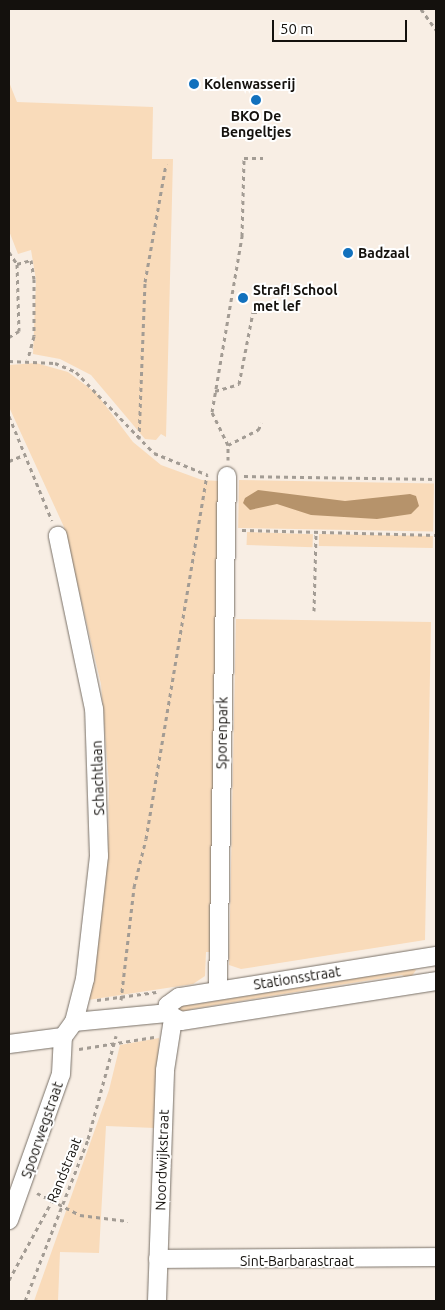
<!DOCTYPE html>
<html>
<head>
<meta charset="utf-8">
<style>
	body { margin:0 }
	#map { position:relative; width:445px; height:1310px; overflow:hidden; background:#f8eee4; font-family:Ubuntu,sans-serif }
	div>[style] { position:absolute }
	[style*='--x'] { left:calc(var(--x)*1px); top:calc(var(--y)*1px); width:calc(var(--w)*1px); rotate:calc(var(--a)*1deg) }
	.green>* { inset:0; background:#f9dbba; transform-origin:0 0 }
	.water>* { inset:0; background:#b6936b }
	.path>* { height:3px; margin-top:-1.5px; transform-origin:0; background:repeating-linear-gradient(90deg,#a39c94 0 4px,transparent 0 8px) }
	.roads { filter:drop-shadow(0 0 1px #797168) drop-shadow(0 0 1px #797168) }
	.minor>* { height:18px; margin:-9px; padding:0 9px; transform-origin:9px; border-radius:9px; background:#fff }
	.dots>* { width:14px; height:14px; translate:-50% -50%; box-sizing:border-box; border:2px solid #fff; border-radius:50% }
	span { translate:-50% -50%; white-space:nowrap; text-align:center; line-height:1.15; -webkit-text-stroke:4px #fff; paint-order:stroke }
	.poi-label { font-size:14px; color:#14110d; font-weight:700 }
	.left { translate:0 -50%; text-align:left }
	.street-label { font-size:14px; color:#14110d }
	.frame { position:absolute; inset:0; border:10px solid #14110d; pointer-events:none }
	.scale { position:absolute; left:272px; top:20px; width:135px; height:22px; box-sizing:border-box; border:2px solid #14110d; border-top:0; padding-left:6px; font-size:15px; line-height:18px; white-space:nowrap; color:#14110d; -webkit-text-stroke:4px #fff; paint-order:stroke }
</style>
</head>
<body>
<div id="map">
	<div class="green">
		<i style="clip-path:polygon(9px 82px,17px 102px,153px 107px,152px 159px,173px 159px,166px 437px,161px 434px,156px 440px,145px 439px,91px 375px,60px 359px,33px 354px,36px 280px,31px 250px,18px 254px,9px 231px)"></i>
		<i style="clip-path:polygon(36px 363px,68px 372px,96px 393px,133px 442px,161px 465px,202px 480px,219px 481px,211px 952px,206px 952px,205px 976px,193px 984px,88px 1000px,108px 852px,109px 784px,101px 684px,64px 527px,9px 407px,9px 365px)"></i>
		<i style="left:239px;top:480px;width:195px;height:48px;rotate:1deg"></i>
		<i style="left:247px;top:532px;width:66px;height:13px;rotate:2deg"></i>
		<i style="left:319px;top:534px;width:114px;height:12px;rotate:1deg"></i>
		<i style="clip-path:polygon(236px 619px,431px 622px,425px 940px,241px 969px,229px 965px)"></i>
		<i style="clip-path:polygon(407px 964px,416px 970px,409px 980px,402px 975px,191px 1009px,186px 1016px,177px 1012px,177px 1004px,184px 1000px,191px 1005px,401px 971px)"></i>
		<i style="clip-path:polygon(159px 1038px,155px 1128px,106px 1126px,99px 1253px,60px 1252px,58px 1301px,34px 1301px,109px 1090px,120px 1045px)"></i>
	</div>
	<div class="water">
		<i style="clip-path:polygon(258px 490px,345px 501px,410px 494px,416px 496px,419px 506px,411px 514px,377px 519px,311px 515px,277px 504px,250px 510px,243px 503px,245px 498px)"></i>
	</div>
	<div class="path">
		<i style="--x:421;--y:9;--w:26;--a:54"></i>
		<i style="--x:9;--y:252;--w:14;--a:56"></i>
		<i style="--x:17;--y:264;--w:67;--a:88.3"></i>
		<i style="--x:19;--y:331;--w:12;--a:149"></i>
		<i style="--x:17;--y:264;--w:15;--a:-16"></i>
		<i style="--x:31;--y:260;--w:19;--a:81"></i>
		<i style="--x:34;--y:279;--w:57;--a:90"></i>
		<i style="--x:34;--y:336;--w:24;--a:105"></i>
		<i style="--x:9;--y:361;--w:46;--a:2.5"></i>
		<i style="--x:55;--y:363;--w:23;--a:23"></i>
		<i style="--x:76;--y:372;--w:112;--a:46.1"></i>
		<i style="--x:154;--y:453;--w:58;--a:22.2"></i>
		<i style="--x:215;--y:391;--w:25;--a:-16"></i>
		<i style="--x:239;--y:384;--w:73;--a:-79"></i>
		<i style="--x:253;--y:312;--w:7;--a:0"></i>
		<i style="--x:9;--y:416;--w:113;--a:67.7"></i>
		<i style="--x:139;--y:439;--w:157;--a:-87.8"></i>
		<i style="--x:145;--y:282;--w:120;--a:-79.9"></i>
		<i style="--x:228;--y:445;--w:37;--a:-116"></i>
		<i style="--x:212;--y:412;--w:179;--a:-80.3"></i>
		<i style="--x:242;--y:236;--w:78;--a:-88.5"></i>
		<i style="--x:244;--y:158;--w:19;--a:0"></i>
		<i style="--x:228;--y:460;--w:15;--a:-90"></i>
		<i style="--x:228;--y:445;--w:34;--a:-27"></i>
		<i style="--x:258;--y:430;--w:8;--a:-60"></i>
		<i style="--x:9;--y:461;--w:18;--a:-22"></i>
		<i style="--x:244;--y:476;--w:192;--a:0.9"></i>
		<i style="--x:242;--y:530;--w:194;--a:1.5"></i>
		<i style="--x:314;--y:611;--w:79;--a:-88.5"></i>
		<i style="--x:97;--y:1000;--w:60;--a:-7.7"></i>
		<i style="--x:121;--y:1000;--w:114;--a:-83.4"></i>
		<i style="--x:134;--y:887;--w:49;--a:-76"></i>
		<i style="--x:146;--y:839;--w:369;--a:-80.5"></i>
		<i style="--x:79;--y:1049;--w:76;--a:-9.1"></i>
		<i style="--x:37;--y:1193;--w:48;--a:27.1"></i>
		<i style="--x:80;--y:1215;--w:48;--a:7.1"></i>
		<i style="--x:9;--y:1280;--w:90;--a:-61.4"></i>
		<i style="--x:25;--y:1301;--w:174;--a:-68.7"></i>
		<i style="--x:88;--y:1139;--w:107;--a:-74.8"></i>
	</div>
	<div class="roads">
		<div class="minor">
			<i style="--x:436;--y:956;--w:260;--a:170.9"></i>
			<i style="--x:179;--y:997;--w:14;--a:144"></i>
			<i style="--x:168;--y:1005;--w:8;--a:97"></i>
			<i style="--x:167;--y:1013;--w:16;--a:30"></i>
			<i style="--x:181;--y:1021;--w:258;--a:-8.9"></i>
			<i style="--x:218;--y:990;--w:514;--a:-89"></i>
			<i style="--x:74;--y:1022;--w:93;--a:-5.5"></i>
			<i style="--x:9;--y:1044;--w:54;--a:-7.4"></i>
			<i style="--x:63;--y:1037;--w:19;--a:-54"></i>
			<i style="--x:74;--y:1022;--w:44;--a:-75.7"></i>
			<i style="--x:85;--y:979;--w:124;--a:-83.5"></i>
			<i style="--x:99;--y:856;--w:147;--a:-91.9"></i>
			<i style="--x:94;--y:709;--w:177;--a:-101.8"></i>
			<i style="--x:9;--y:1220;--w:155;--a:-70.4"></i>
			<i style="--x:61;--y:1074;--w:37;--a:-87"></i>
			<i style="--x:158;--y:1259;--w:278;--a:-0.4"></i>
			<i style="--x:157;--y:1301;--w:231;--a:-88"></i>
			<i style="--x:165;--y:1070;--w:52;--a:-81.1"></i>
		</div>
	</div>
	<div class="dots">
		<i style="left:194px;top:84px;background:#1271bd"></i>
		<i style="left:256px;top:100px;background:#1271bd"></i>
		<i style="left:348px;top:253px;background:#1271bd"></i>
		<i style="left:243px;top:298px;background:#1271bd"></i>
	</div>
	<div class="poi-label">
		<span class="left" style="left:204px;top:84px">Kolenwasserij</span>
		<span style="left:256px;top:124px">BKO De<br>Bengeltjes</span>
		<span class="left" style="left:358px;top:253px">Badzaal</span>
		<span class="left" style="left:253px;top:298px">Straf! School<br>met lef</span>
	</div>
	<div class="street-label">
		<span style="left:222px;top:733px;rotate:-89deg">Sporenpark</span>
		<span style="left:98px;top:778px;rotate:-92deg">Schachtlaan</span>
		<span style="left:297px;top:978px;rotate:-9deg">Stationsstraat</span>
		<span style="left:42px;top:1130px;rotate:-71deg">Spoorwegstraat</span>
		<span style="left:162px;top:1160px;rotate:-88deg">Noordwijkstraat</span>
		<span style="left:64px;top:1170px;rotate:-68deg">Randstraat</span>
		<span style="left:297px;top:1261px">Sint-Barbarastraat</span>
	</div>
	<div class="frame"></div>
	<div class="scale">50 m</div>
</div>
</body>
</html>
